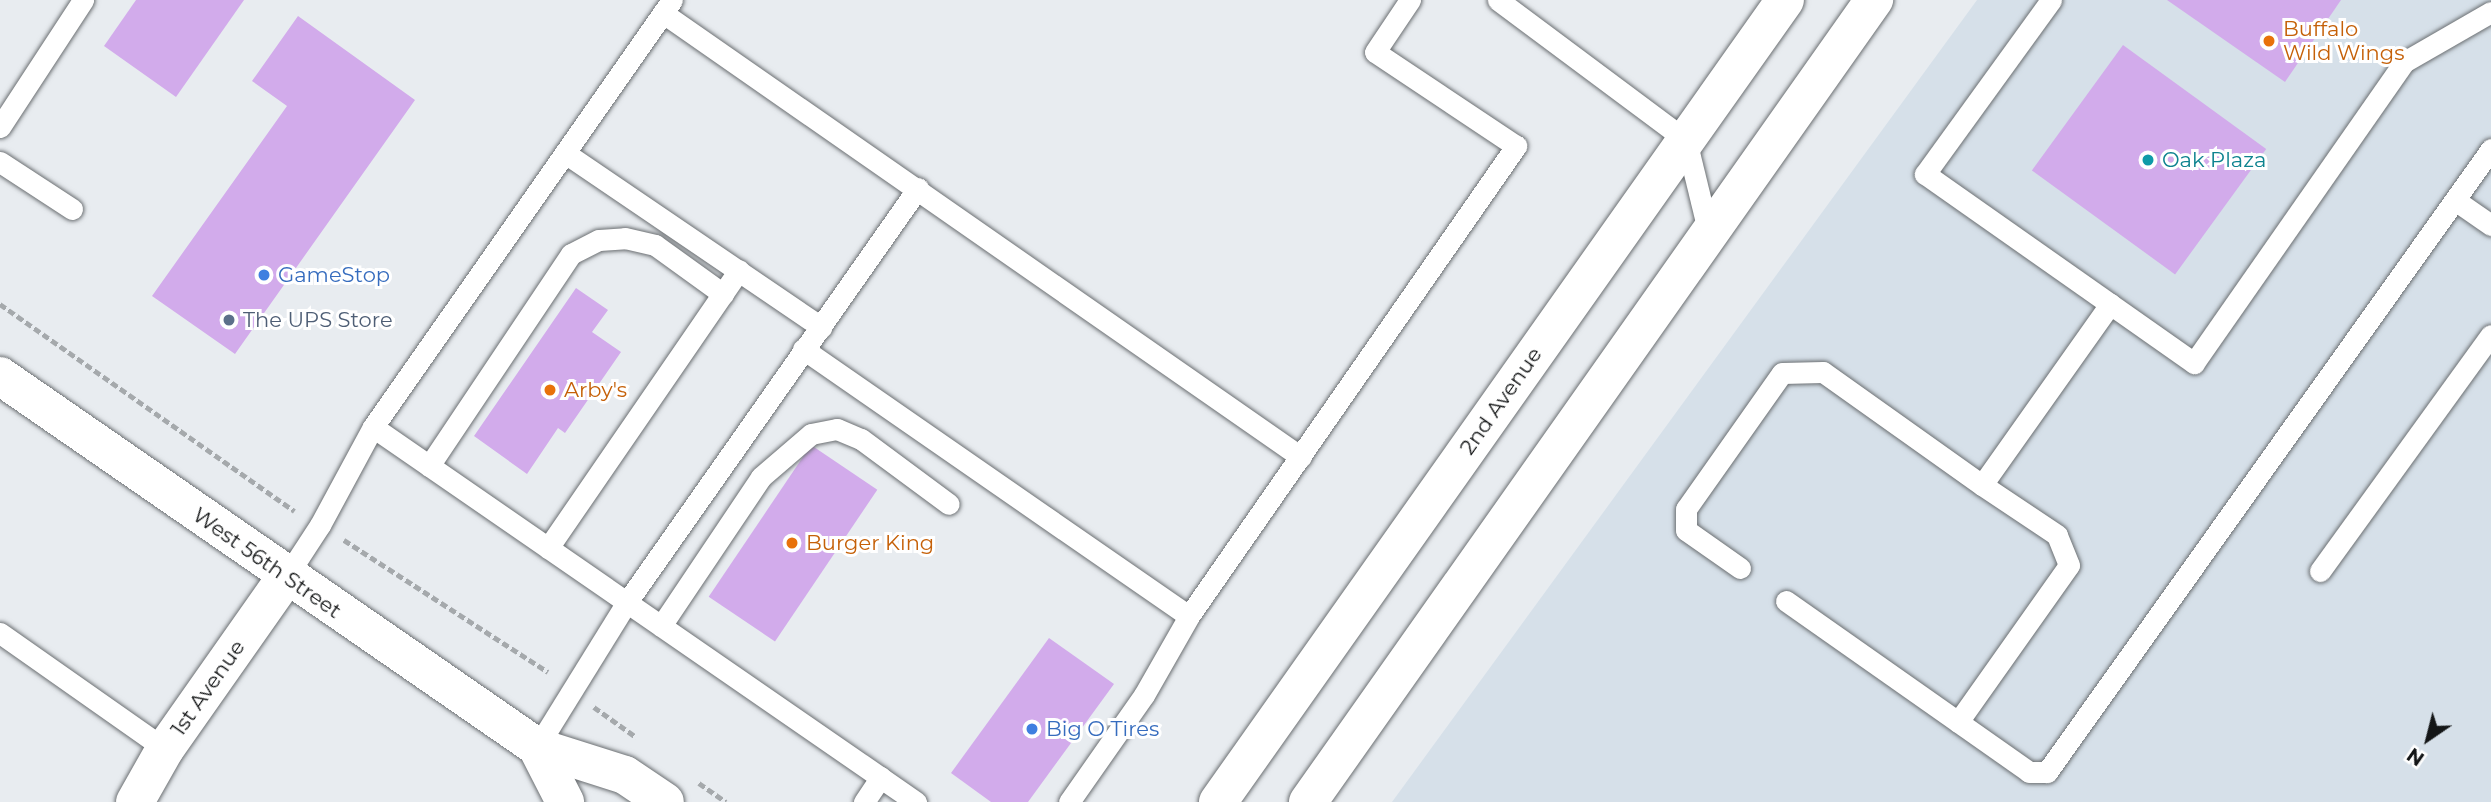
<!DOCTYPE html>
<html>
<head>
<meta charset="utf-8">
<style>
	body { margin:0 }
	#map { position:relative; width:2491px; height:802px; overflow:hidden; background:#e8ecf0; font-family:Montserrat,sans-serif }
	div>[style] { position:absolute }
	[style*='--x'] { left:calc(var(--x)*1px); top:calc(var(--y)*1px); width:calc(var(--w)*1px); rotate:calc(var(--a)*1deg) }
	.built>* { inset:0; background:#d6e0e9 }
	.building>* { inset:0; background:#d2abeb; transform-origin:0 0 }
	.path>* { height:4.5px; margin-top:-2.25px; transform-origin:0; background:repeating-linear-gradient(90deg,#a5a9ac 0 7px,transparent 0 10.5px) }
	.roads { filter:drop-shadow(0 0 2px #6b6f72) drop-shadow(0 0 2px #6b6f72) }
	.service>* { height:21px; margin:-10.5px; padding:0 10.5px; transform-origin:10.5px; border-radius:10.5px; background:#fff }
	.minor>* { height:38px; margin:-19px; padding:0 19px; transform-origin:19px; border-radius:19px; background:#fff }
	.secondary>* { height:38px; margin:-19px; padding:0 19px; transform-origin:19px; border-radius:19px; background:#fff }
	.dots>* { width:19px; height:19px; translate:-50% -50%; box-sizing:border-box; border:4px solid #fff; border-radius:50% }
	span { translate:-50% -50%; white-space:nowrap; text-align:center; line-height:1.15; -webkit-text-stroke:6px #fff; paint-order:stroke }
	.food-label { font-size:21px; color:#c56008 }
	.left { translate:0 -50%; text-align:left }
	.culture-label { font-size:21px; color:#0d838f }
	.shop-label { font-size:21px; color:#366cbe }
	.service-label { font-size:21px; color:#4e5e75 }
	.street-label { font-size:21px; color:#141617 }
	.north { position:absolute; left:2393px; top:704px; width:70px; height:70px; -webkit-text-stroke:5px #fff; paint-order:stroke; rotate:215deg; font-size:19px; font-weight:700; line-height:28px; text-align:center; color:#141617 }
	.north::after { content:''; display:block; margin:auto; width:24px; height:32px; background:#141617; clip-path:polygon(50% 0,100% 100%,50% 72%,0 100%) }
</style>
</head>
<body>
<div id="map">
	<div class="built">
		<i style="clip-path:polygon(1977px 0,2491px 0,2491px 802px,1392px 802px)"></i>
	</div>
	<div class="building">
		<i style="clip-path:polygon(136px 0,244px 0,176px 97px,104px 46px)"></i>
		<i style="clip-path:polygon(2167px 0,2341px 0,2285px 82px)"></i>
		<i style="clip-path:polygon(298px 16px,415px 100px,235px 354px,152px 296px,287px 106px,252px 81px)"></i>
		<i style="left:2123px;top:45px;width:177px;height:155px;rotate:36deg"></i>
		<i style="clip-path:polygon(576px 288px,608px 310px,592px 332px,621px 352px,565px 433px,558px 428px,527px 474px,474px 436px)"></i>
		<i style="left:811px;top:445px;width:80px;height:183px;rotate:34deg"></i>
		<i style="clip-path:polygon(1049px 638px,1114px 684px,1028px 802px,991px 802px,951px 773px)"></i>
	</div>
	<div class="path">
		<i style="--x:0;--y:304;--w:360;--a:35.1"></i>
		<i style="--x:344;--y:540;--w:243;--a:32.9"></i>
		<i style="--x:594;--y:707;--w:52;--a:35.5"></i>
		<i style="--x:699;--y:783;--w:33;--a:35"></i>
	</div>
	<div class="roads">
		<div class="service">
			<i style="--x:1498;--y:0;--w:234;--a:36.7"></i>
			<i style="--x:1686;--y:140;--w:97;--a:76.3"></i>
			<i style="--x:2051;--y:0;--w:215;--a:125.9"></i>
			<i style="--x:1925;--y:174;--w:329;--a:35.1"></i>
			<i style="--x:2194;--y:363;--w:367;--a:-55.1"></i>
			<i style="--x:2404;--y:62;--w:100;--a:-29.9"></i>
			<i style="--x:663;--y:13;--w:777;--a:34.84"></i>
			<i style="--x:0;--y:127;--w:152;--a:-56.8"></i>
			<i style="--x:565;--y:153;--w:310;--a:34.2"></i>
			<i style="--x:0;--y:162;--w:86;--a:33.1"></i>
			<i style="--x:2455;--y:200;--w:44;--a:34.8"></i>
			<i style="--x:803;--y:349;--w:469;--a:34.7"></i>
			<i style="--x:373;--y:427;--w:660;--a:34.63"></i>
			<i style="--x:429;--y:466;--w:255;--a:-56.2"></i>
			<i style="--x:571;--y:254;--w:31;--a:-27"></i>
			<i style="--x:599;--y:240;--w:26;--a:-4"></i>
			<i style="--x:625;--y:238;--w:31;--a:13"></i>
			<i style="--x:655;--y:245;--w:84;--a:35.8"></i>
			<i style="--x:548;--y:548;--w:337;--a:-55.5"></i>
			<i style="--x:1740;--y:568;--w:66;--a:-144.9"></i>
			<i style="--x:1686;--y:530;--w:21;--a:-90"></i>
			<i style="--x:1686;--y:509;--w:166;--a:-54.8"></i>
			<i style="--x:1782;--y:373;--w:41;--a:-1.4"></i>
			<i style="--x:1823;--y:372;--w:195;--a:35.4"></i>
			<i style="--x:1982;--y:485;--w:222;--a:-54.7"></i>
			<i style="--x:2320;--y:571;--w:291;--a:-54.1"></i>
			<i style="--x:286;--y:577;--w:62;--a:-56.8"></i>
			<i style="--x:320;--y:525;--w:111;--a:-61.6"></i>
			<i style="--x:373;--y:427;--w:521;--a:-55"></i>
			<i style="--x:1786;--y:601;--w:297;--a:35.1"></i>
			<i style="--x:2029;--y:772;--w:18;--a:0"></i>
			<i style="--x:2047;--y:772;--w:765;--a:-54.52"></i>
			<i style="--x:661;--y:626;--w:179;--a:-56.1"></i>
			<i style="--x:761;--y:477;--w:66;--a:-40.7"></i>
			<i style="--x:811;--y:434;--w:26;--a:-11"></i>
			<i style="--x:837;--y:429;--w:26;--a:23"></i>
			<i style="--x:861;--y:439;--w:109;--a:36.5"></i>
			<i style="--x:0;--y:633;--w:202;--a:35.1"></i>
			<i style="--x:1958;--y:722;--w:192;--a:-54.7"></i>
			<i style="--x:2069;--y:565;--w:32;--a:-112"></i>
			<i style="--x:2057;--y:535;--w:90;--a:-146.3"></i>
			<i style="--x:537;--y:747;--w:171;--a:-58.2"></i>
			<i style="--x:627;--y:602;--w:506;--a:-54.9"></i>
			<i style="--x:864;--y:802;--w:30;--a:-56"></i>
			<i style="--x:1069;--y:802;--w:131;--a:-55"></i>
			<i style="--x:1144;--y:695;--w:91;--a:-60.3"></i>
			<i style="--x:1189;--y:616;--w:573;--a:-55.17"></i>
			<i style="--x:1516;--y:146;--w:169;--a:-146.3"></i>
			<i style="--x:1375;--y:52;--w:63;--a:-56.1"></i>
		</div>
		<div class="minor">
			<i style="--x:135;--y:802;--w:61;--a:-60.5"></i>
			<i style="--x:165;--y:749;--w:210;--a:-54.9"></i>
		</div>
		<div class="secondary">
			<i style="--x:0;--y:376;--w:653;--a:34.64"></i>
			<i style="--x:537;--y:747;--w:92;--a:17.7"></i>
			<i style="--x:625;--y:775;--w:48;--a:34"></i>
			<i style="--x:537;--y:747;--w:62;--a:63"></i>
			<i style="--x:1218;--y:802;--w:982;--a:-54.74"></i>
			<i style="--x:1308;--y:802;--w:982;--a:-54.79"></i>
		</div>
	</div>
	<div class="dots">
		<i style="left:2269px;top:41px;background:#e8710a"></i>
		<i style="left:2148px;top:160px;background:#0f9aa8"></i>
		<i style="left:264px;top:275px;background:#3f7fe0"></i>
		<i style="left:229px;top:320px;background:#5c6f8a"></i>
		<i style="left:550px;top:390px;background:#e8710a"></i>
		<i style="left:792px;top:543px;background:#e8710a"></i>
		<i style="left:1032px;top:729px;background:#3f7fe0"></i>
	</div>
	<div class="food-label">
		<span class="left" style="left:2283px;top:41px">Buffalo<br>Wild Wings</span>
		<span class="left" style="left:564px;top:390px">Arby's</span>
		<span class="left" style="left:806px;top:543px">Burger King</span>
	</div>
	<div class="culture-label">
		<span class="left" style="left:2162px;top:160px">Oak Plaza</span>
	</div>
	<div class="shop-label">
		<span class="left" style="left:278px;top:275px">GameStop</span>
		<span class="left" style="left:1046px;top:729px">Big O Tires</span>
	</div>
	<div class="service-label">
		<span class="left" style="left:243px;top:320px">The UPS Store</span>
	</div>
	<div class="street-label">
		<span style="left:1501px;top:401px;rotate:-55deg">2nd Avenue</span>
		<span style="left:267px;top:563px;rotate:35deg">West 56th Street</span>
		<span style="left:208px;top:688px;rotate:-55deg">1st Avenue</span>
	</div>
	<div class="north">N</div>
</div>
</body>
</html>
